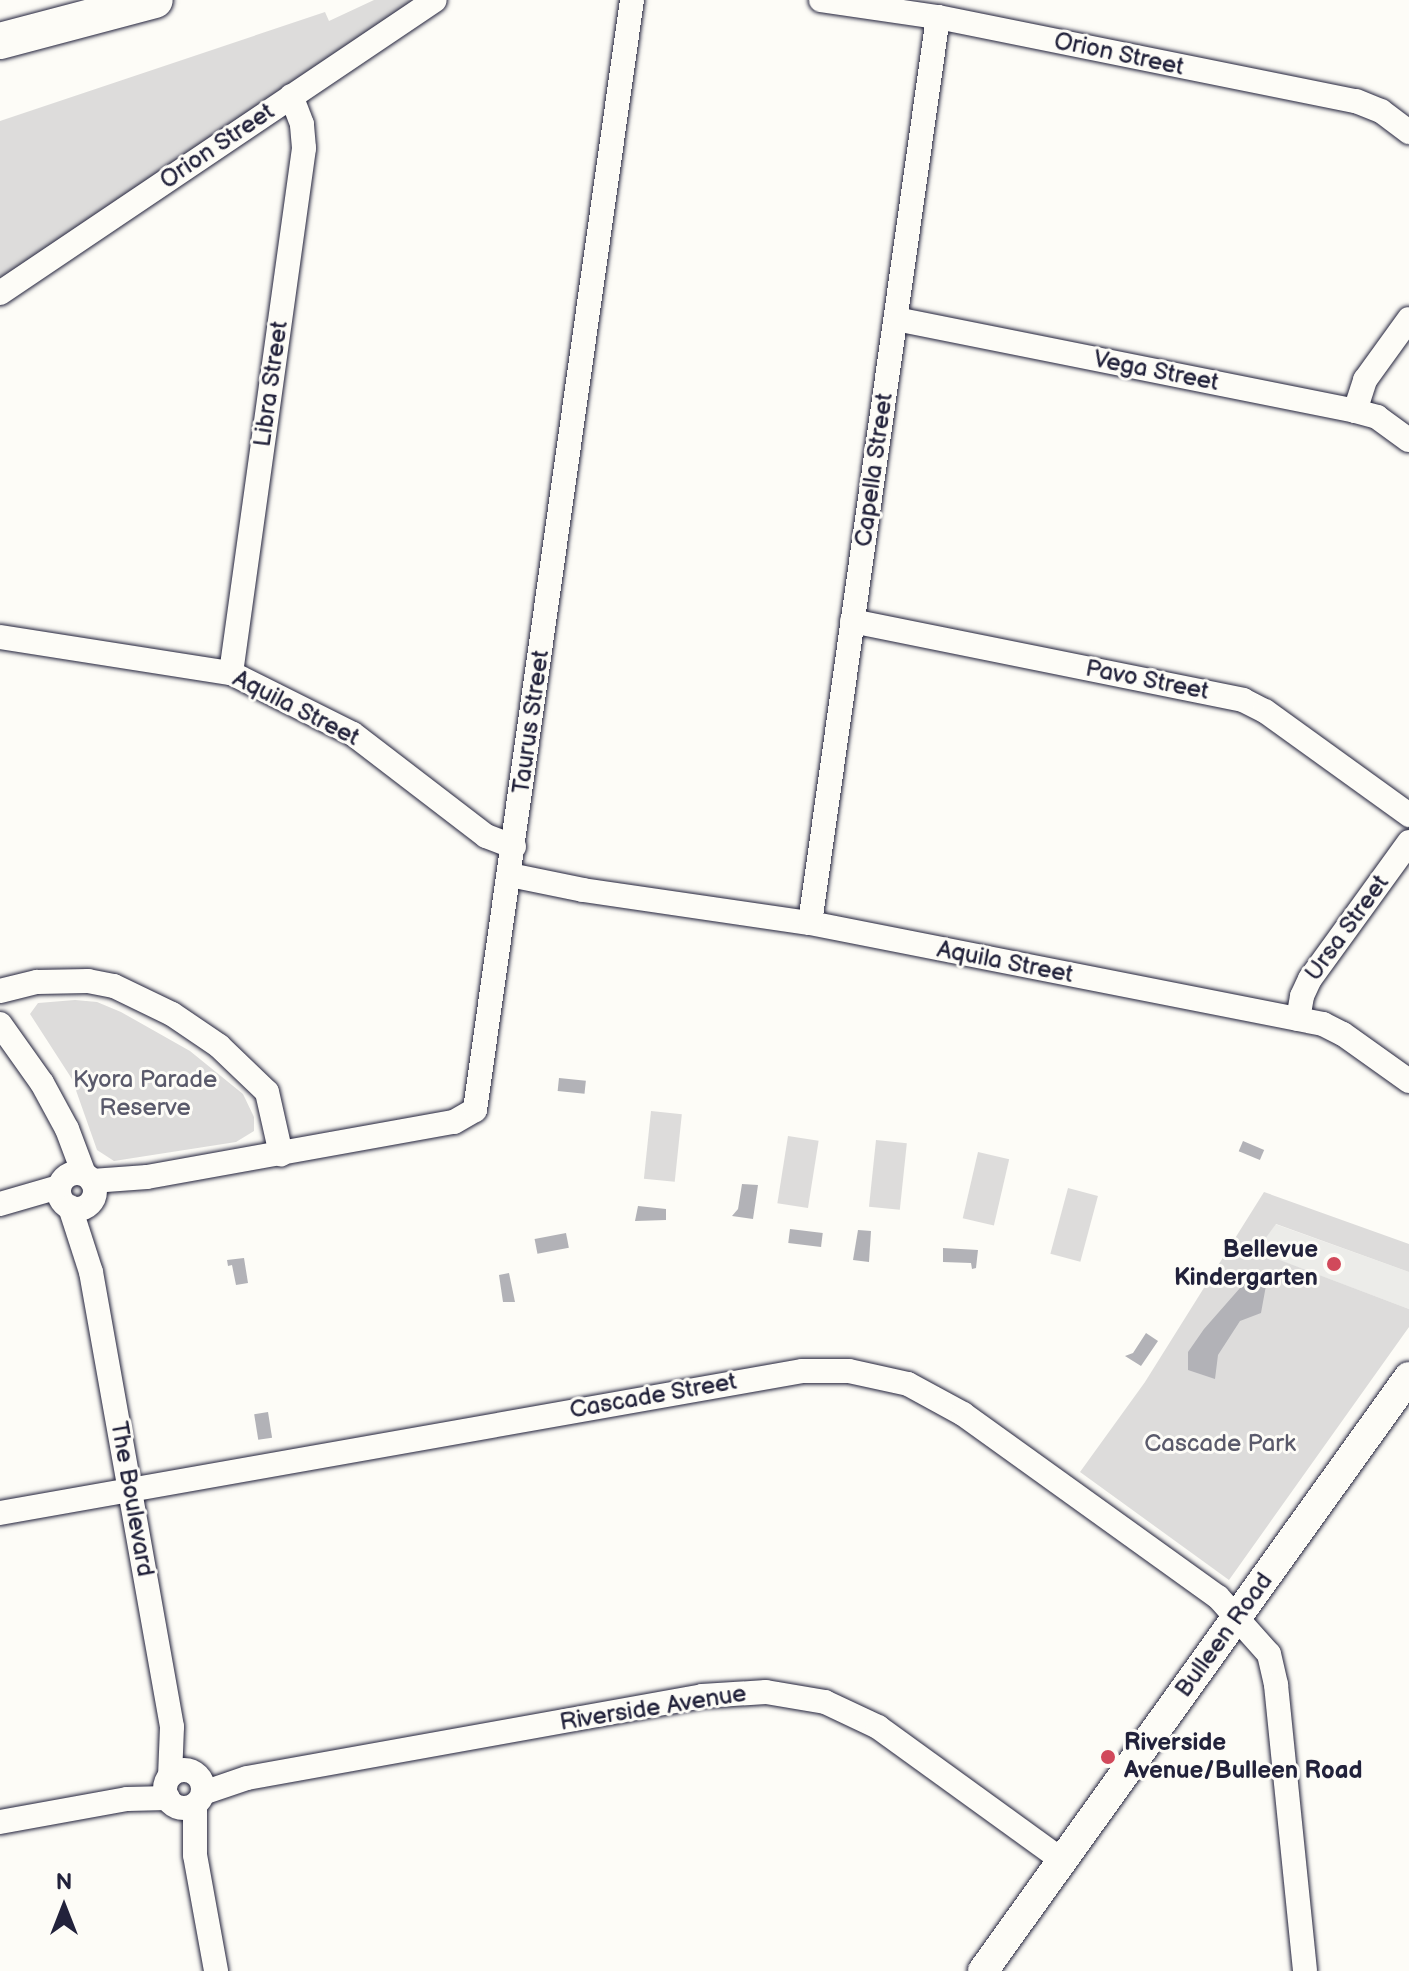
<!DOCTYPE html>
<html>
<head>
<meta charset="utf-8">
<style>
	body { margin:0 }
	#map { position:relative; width:1409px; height:1971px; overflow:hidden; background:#fdfcf7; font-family:"Balsamiq Sans",sans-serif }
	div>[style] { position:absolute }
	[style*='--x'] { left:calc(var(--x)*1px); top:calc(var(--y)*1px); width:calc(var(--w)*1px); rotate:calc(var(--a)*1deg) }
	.built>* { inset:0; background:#ecece9 }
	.green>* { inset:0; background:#dddcdb; transform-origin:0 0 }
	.water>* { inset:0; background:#b2b2b7; transform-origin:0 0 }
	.roads { filter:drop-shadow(0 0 2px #22223b) drop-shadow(0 0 2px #22223b) }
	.minor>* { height:24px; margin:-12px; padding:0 12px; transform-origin:12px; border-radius:12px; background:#fdfcf7 }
	.minor>.ring { margin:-12px; padding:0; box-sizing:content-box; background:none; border:24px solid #fdfcf7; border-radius:50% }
	.major>* { height:30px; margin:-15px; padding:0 15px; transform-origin:15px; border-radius:15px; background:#fdfcf7 }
	.highway>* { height:36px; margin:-18px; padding:0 18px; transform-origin:18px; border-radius:18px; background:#fdfcf7 }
	.dots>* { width:22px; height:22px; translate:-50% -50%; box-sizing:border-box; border:4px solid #fdfcf7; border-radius:50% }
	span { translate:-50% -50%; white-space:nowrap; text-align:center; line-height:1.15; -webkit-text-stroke:6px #fdfcf7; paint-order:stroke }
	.street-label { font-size:24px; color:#22223b }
	.park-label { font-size:24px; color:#5a5a6b }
	.poi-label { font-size:24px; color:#22223b; font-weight:700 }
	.right { translate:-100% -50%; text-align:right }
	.left { translate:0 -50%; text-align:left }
	.north { position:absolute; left:24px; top:1867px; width:80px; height:80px; -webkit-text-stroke:6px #fdfcf7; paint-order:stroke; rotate:0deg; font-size:22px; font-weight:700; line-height:32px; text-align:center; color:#22223b }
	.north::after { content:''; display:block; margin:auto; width:28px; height:36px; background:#22223b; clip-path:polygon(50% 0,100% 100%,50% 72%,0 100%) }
</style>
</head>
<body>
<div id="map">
	<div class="built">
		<i style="clip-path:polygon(1275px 1224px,1409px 1272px,1409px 1309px,1255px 1251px)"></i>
	</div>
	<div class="green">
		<i style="clip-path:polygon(374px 0,416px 0,0 282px,0 121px,325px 12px,329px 21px)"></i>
		<i style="clip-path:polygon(75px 1000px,97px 1002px,121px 1012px,190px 1051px,243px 1094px,254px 1117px,254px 1131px,236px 1142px,114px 1161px,97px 1150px,72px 1079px,30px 1014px,38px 1003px)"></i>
		<i style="left:651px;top:1111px;width:31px;height:68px;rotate:6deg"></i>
		<i style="left:788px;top:1136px;width:31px;height:68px;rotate:9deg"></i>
		<i style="left:876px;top:1140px;width:31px;height:67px;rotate:6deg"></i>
		<i style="left:978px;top:1152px;width:32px;height:68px;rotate:13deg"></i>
		<i style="left:1068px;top:1188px;width:31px;height:68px;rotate:15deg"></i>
		<i style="clip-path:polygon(1264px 1192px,1409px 1244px,1409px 1272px,1276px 1224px,1256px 1251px,1409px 1309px,1409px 1327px,1229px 1580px,1080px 1472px,1145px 1382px)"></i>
	</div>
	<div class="water">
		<i style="left:559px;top:1078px;width:27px;height:13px;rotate:6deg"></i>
		<i style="left:1243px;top:1141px;width:23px;height:11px;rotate:23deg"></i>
		<i style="clip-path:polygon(742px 1184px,758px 1185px,753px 1219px,732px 1216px,738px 1209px)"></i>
		<i style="clip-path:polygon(638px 1206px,666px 1209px,666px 1220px,635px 1221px)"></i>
		<i style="left:790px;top:1229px;width:33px;height:14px;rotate:7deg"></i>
		<i style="clip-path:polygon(858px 1230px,871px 1231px,869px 1262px,853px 1260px)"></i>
		<i style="left:566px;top:1233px;width:15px;height:32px;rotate:79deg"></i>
		<i style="clip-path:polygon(943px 1248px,978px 1250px,976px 1268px,972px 1269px,971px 1263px,943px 1262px)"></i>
		<i style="clip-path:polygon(244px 1258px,248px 1283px,236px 1285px,232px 1265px,228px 1266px,227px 1260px)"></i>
		<i style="clip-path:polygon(1269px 1269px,1261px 1313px,1240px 1321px,1218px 1355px,1215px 1379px,1188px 1370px,1188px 1352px,1204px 1329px,1240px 1288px,1259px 1272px)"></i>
		<i style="clip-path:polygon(509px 1273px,515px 1302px,503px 1302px,499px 1275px)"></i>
		<i style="clip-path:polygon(1146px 1333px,1158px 1341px,1141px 1366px,1125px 1356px,1133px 1353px)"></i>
		<i style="left:268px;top:1412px;width:26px;height:14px;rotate:81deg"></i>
	</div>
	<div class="roads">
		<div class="minor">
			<i style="--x:821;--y:0;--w:118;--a:8.3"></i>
			<i style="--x:938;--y:17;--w:426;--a:11.4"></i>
			<i style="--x:1356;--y:101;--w:27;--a:22"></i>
			<i style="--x:1381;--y:111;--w:35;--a:37"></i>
			<i style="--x:0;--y:293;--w:524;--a:-33.96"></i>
			<i style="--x:896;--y:319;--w:468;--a:11.3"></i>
			<i style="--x:1355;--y:411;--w:23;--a:15"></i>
			<i style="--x:1377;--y:417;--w:39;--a:36"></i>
			<i style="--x:1355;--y:411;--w:33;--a:-72"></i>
			<i style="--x:1365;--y:380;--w:75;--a:-54.2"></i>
			<i style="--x:852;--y:621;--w:399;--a:11.4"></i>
			<i style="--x:1243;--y:700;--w:25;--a:27"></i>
			<i style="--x:1265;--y:711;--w:178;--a:35.8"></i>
			<i style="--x:0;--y:637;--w:234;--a:8.9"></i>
			<i style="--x:231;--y:673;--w:136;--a:26.6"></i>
			<i style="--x:353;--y:734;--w:168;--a:37.5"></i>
			<i style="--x:486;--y:836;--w:30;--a:21"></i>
			<i style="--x:231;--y:673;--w:530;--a:-82.08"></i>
			<i style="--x:304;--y:148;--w:24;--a:-95"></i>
			<i style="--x:302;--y:124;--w:30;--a:-111"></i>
			<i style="--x:510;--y:875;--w:75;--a:11.6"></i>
			<i style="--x:583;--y:890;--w:229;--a:8.3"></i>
			<i style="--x:810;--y:923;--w:523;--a:11.14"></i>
			<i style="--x:1323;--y:1024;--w:22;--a:27"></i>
			<i style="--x:1343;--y:1034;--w:81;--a:35.5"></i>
			<i style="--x:810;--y:923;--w:915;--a:-81.96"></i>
			<i style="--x:0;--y:991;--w:38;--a:-14"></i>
			<i style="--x:37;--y:982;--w:51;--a:-1.1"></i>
			<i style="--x:88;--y:981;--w:26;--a:11"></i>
			<i style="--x:114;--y:986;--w:64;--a:25.8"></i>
			<i style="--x:172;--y:1014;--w:57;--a:34.2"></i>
			<i style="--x:219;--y:1046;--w:66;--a:43.8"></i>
			<i style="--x:267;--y:1092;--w:64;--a:77.3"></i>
			<i style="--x:1298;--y:1019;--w:23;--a:-80"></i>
			<i style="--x:1302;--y:996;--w:19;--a:-65"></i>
			<i style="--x:1310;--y:979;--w:169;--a:-54.1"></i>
			<i style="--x:0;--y:1024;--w:72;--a:54.6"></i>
			<i style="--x:42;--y:1083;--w:52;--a:61.5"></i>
			<i style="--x:67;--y:1129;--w:48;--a:69.3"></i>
			<i class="ring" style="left:59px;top:1173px;width:12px;height:12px"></i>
			<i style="--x:92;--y:1181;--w:55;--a:-4.2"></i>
			<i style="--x:147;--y:1177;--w:312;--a:-10.2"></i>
			<i style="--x:454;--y:1122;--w:24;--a:-30"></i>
			<i style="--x:475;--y:1110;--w:1121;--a:-81.95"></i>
			<i style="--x:0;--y:1204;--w:61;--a:-16.1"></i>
			<i style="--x:70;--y:1207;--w:68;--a:72.1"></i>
			<i style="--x:91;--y:1272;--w:462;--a:79.9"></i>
			<i style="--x:172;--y:1727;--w:49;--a:92.3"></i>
			<i style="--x:0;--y:1513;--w:814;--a:-10.04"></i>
			<i style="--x:802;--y:1371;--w:47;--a:0"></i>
			<i style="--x:849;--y:1371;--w:60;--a:12.4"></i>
			<i style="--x:908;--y:1384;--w:63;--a:28.6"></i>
			<i style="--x:963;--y:1414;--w:314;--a:35.7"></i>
			<i style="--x:1218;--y:1597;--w:76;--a:48.2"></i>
			<i style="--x:1269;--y:1654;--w:32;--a:77"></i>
			<i style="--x:1276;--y:1685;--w:287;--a:84.2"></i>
			<i class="ring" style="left:165px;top:1770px;width:14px;height:14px"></i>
			<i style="--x:203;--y:1793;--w:46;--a:-18.8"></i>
			<i style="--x:247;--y:1778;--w:462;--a:-10.2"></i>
			<i style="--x:702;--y:1696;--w:64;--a:-3.6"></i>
			<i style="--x:766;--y:1692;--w:60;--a:9.6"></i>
			<i style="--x:825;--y:1702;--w:59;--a:25.3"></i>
			<i style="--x:878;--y:1727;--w:227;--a:35.9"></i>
			<i style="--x:195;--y:1805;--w:50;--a:90"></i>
			<i style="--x:195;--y:1855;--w:118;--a:79.7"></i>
			<i style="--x:0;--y:1822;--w:129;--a:-10.3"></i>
			<i style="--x:127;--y:1799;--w:41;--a:-1.4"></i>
		</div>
		<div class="major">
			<i style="--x:983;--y:1971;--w:731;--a:-54.35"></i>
		</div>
		<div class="highway">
			<i style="--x:0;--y:41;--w:160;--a:-14.8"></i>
		</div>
	</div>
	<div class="dots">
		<i style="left:1334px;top:1264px;background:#d1495b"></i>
		<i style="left:1108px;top:1757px;background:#d1495b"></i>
	</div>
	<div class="street-label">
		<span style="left:1119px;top:54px;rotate:12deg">Orion Street</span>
		<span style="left:217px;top:146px;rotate:-34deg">Orion Street</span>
		<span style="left:1156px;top:371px;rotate:11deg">Vega Street</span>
		<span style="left:271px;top:384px;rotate:-82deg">Libra Street</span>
		<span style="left:874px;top:470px;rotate:-82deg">Capella Street</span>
		<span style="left:1147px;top:680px;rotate:11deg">Pavo Street</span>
		<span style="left:296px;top:708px;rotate:27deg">Aquila Street</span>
		<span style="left:531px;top:722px;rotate:-82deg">Taurus Street</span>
		<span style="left:1347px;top:928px;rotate:-54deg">Ursa Street</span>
		<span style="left:1005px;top:962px;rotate:11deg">Aquila Street</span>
		<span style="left:653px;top:1396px;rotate:-10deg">Cascade Street</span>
		<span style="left:132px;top:1499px;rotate:80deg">The Boulevard</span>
		<span style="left:1224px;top:1635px;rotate:-54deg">Bulleen Road</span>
		<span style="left:653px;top:1708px;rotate:-9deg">Riverside Avenue</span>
	</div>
	<div class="park-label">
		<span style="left:145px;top:1094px">Kyora Parade<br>Reserve</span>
		<span style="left:1220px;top:1444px">Cascade Park</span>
	</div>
	<div class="poi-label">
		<span class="right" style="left:1318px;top:1264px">Bellevue<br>Kindergarten</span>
		<span class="left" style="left:1124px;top:1757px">Riverside<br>Avenue/Bulleen Road</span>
	</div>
	<div class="north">N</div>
</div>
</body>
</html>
